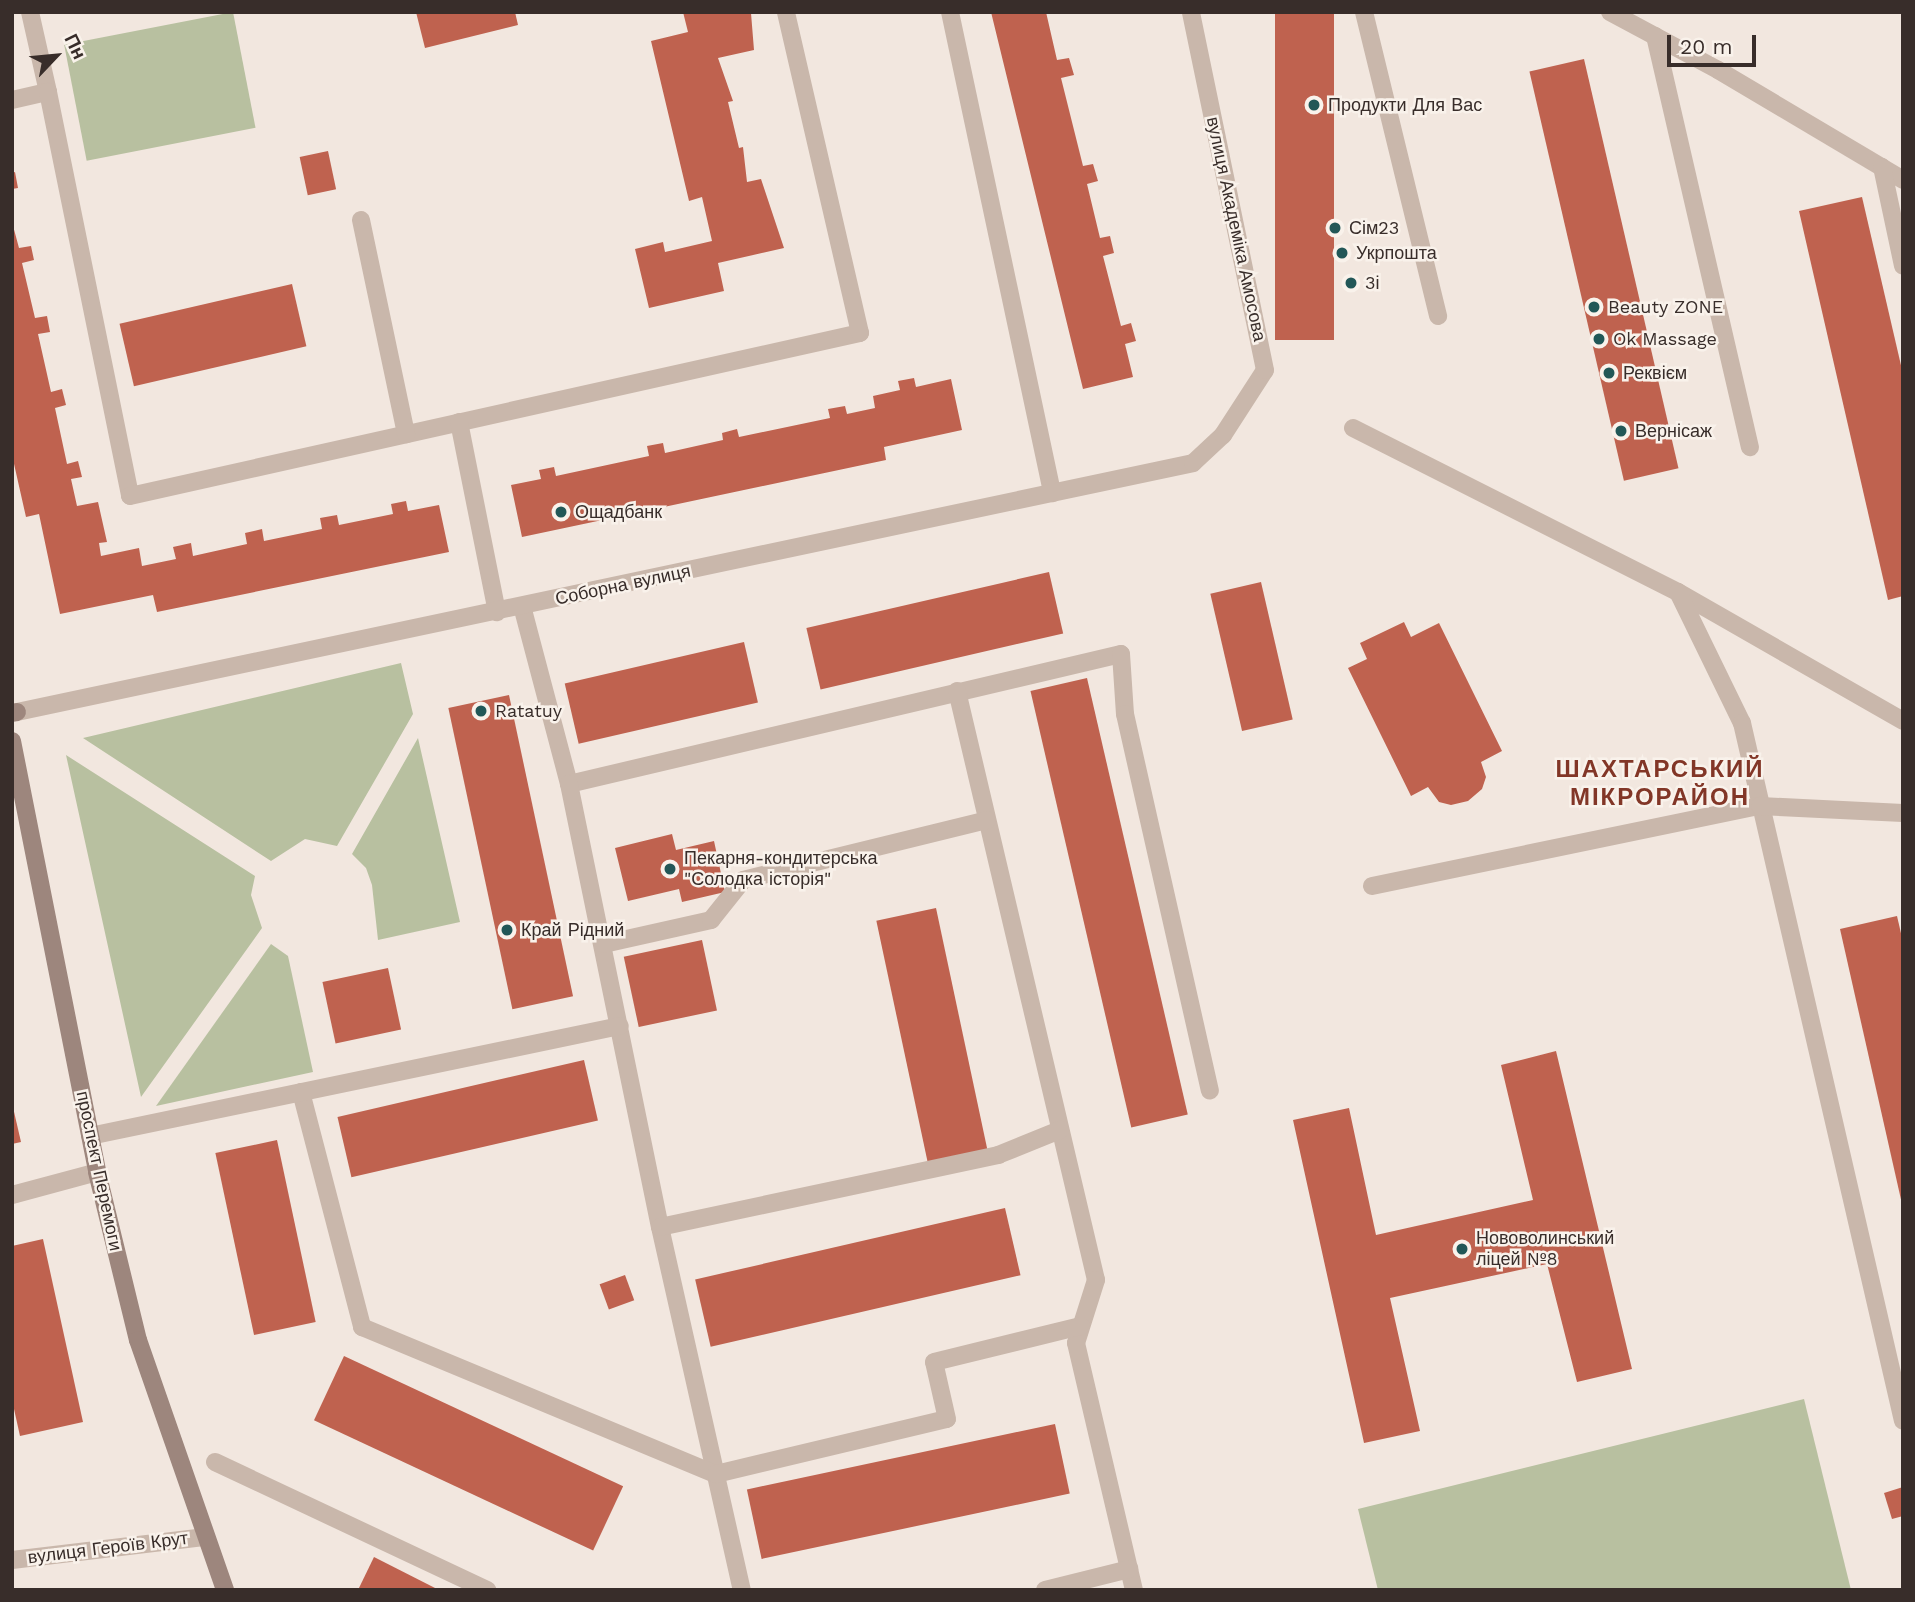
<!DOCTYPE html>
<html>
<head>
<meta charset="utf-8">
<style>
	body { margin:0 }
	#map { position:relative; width:1915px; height:1602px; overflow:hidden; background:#f2e7df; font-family:"Work Sans",sans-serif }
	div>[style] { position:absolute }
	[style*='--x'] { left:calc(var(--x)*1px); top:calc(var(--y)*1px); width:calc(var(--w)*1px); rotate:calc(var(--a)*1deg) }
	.green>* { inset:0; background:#b8c0a0; transform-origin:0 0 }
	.building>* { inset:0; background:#bf624f; transform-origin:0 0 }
	.street>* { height:18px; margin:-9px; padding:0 9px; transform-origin:9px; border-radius:9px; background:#c9b7ab }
	.secondary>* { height:18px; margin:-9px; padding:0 9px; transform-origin:9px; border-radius:9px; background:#9d867d }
	.dots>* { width:19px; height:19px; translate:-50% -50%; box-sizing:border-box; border:4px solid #f9f2eb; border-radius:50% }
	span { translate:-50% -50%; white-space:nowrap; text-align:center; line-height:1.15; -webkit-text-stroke:5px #f9f2eb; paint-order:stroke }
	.poi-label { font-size:18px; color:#382d2a }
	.left { translate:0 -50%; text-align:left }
	.street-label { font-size:18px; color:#382d2a }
	.district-label { font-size:24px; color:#823627; font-weight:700; letter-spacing:2px }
	.frame { position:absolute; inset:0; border:14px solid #382d2a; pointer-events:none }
	.north { position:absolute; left:21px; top:21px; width:70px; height:70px; -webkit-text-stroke:5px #f9f2eb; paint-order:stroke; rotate:64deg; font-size:19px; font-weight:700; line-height:28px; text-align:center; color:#382d2a }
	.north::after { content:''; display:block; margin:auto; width:24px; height:32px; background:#382d2a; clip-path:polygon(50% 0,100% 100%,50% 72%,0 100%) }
	.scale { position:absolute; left:1667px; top:35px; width:89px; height:32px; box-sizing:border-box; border:4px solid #382d2a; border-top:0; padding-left:9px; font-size:21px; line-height:24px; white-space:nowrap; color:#382d2a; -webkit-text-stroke:5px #f9f2eb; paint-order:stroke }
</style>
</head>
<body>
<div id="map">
	<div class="green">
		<i style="left:233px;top:12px;width:118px;height:172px;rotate:79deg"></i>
		<i style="clip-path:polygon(401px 663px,413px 714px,337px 846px,305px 839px,271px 861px,83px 738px)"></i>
		<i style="clip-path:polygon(418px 738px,460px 922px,378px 940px,372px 885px,366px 868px,352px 854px)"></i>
		<i style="clip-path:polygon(66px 755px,255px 876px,251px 895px,262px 928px,141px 1097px)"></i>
		<i style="clip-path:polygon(271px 944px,288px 956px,313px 1072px,156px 1106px)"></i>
		<i style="clip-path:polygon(1804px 1399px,1851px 1590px,1378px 1590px,1358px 1509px)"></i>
	</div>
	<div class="building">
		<i style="clip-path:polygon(416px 12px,515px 12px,518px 25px,425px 48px)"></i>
		<i style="clip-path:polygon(683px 12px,751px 13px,754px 50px,718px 58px,733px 101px,728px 102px,739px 148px,743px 147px,747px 182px,761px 179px,784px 248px,718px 263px,724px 291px,649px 308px,635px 249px,663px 242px,665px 252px,712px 241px,702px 197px,689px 201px,651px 41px,688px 32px)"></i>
		<i style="clip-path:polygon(991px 12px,1046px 12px,1057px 60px,1069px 58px,1074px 75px,1061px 78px,1083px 166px,1093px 164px,1098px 181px,1087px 184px,1100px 238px,1110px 236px,1114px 253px,1103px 256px,1121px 326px,1131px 323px,1136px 341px,1125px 344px,1133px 377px,1083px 389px)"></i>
		<i style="left:1275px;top:12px;width:59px;height:328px"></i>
		<i style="left:1584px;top:59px;width:420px;height:56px;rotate:77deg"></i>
		<i style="left:328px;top:151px;width:39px;height:29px;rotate:78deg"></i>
		<i style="clip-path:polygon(15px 172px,18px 188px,12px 189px,12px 173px)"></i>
		<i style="clip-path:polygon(1862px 197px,1903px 374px,1903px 596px,1888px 600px,1799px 211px)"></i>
		<i style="clip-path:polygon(12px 222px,19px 248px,31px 246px,34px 260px,22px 263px,35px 318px,47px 316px,50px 332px,38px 334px,51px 392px,62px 389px,66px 405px,55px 408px,67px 464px,78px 461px,82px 477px,71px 479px,77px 506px,98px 502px,107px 542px,99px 543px,101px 556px,139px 548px,142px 566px,176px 559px,173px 547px,191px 543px,193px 556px,247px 544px,245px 533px,262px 529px,264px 541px,322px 529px,320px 518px,337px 515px,339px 525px,393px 514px,391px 504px,406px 501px,408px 511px,439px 505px,449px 552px,157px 612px,153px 595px,60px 614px,39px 514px,26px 517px,12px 455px)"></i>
		<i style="left:292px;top:284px;width:64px;height:177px;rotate:77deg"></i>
		<i style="clip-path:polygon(914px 378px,916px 387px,951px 379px,962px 430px,884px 447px,886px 460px,522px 537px,511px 485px,541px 479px,539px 470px,554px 467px,556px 476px,649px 456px,647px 446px,663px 443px,665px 453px,723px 440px,722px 433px,737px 429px,739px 437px,830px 418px,828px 409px,845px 406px,847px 414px,875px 408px,873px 396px,900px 390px,898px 381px)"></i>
		<i style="left:1049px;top:572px;width:63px;height:249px;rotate:77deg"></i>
		<i style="left:1261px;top:582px;width:141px;height:52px;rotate:77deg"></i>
		<i style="clip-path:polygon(1404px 622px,1411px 637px,1439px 623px,1502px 751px,1481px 762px,1486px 777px,1482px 789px,1468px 801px,1451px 805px,1439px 802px,1428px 787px,1411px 796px,1348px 668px,1367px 659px,1360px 643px)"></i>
		<i style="left:744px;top:642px;width:62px;height:184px;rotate:77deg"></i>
		<i style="left:1087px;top:678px;width:448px;height:58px;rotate:77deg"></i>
		<i style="left:509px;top:695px;width:308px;height:62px;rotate:78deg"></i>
		<i style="clip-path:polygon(672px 834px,676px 850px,714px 841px,725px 892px,682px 902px,679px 889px,628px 901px,615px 848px)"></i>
		<i style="left:936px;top:908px;width:250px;height:61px;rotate:78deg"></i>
		<i style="clip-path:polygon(1897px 916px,1903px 942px,1902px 1204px,1840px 929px)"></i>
		<i style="left:702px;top:940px;width:72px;height:80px;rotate:78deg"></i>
		<i style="left:388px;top:968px;width:63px;height:67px;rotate:78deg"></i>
		<i style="clip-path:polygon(1556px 1051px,1632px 1369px,1577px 1382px,1547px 1264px,1390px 1298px,1420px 1431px,1364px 1443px,1293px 1120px,1349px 1108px,1376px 1235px,1533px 1200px,1501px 1065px)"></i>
		<i style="left:584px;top:1060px;width:62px;height:253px;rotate:77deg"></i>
		<i style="clip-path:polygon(12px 1103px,21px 1142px,12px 1144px)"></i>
		<i style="left:277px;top:1140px;width:186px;height:63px;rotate:78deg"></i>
		<i style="left:1005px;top:1208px;width:69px;height:318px;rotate:77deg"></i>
		<i style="clip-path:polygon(43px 1239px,83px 1422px,20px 1436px,12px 1400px,12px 1246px)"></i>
		<i style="left:625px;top:1275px;width:27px;height:27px;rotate:70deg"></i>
		<i style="left:344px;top:1356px;width:308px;height:71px;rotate:25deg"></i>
		<i style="left:1055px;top:1424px;width:71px;height:315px;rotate:78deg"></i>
		<i style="clip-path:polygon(1903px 1487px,1903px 1516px,1892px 1519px,1884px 1493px)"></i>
		<i style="clip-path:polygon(374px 1557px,439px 1590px,358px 1590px)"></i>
	</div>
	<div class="street">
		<i style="--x:30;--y:12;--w:82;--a:77.3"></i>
		<i style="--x:950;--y:12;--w:492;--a:78"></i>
		<i style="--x:1364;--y:12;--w:313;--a:76.3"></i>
		<i style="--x:1610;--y:12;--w:123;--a:28.2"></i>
		<i style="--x:1718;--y:70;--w:215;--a:30.7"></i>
		<i style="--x:1655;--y:36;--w:422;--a:77"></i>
		<i style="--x:12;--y:100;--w:37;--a:-13"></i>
		<i style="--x:48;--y:92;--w:412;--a:78.5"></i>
		<i style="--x:130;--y:496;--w:748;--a:-12.59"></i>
		<i style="--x:860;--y:333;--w:329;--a:-103"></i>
		<i style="--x:1882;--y:167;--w:101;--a:78"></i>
		<i style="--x:361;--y:220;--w:219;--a:78.1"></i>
		<i style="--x:459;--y:422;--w:194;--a:78.7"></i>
		<i style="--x:1353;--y:428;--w:364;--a:26.8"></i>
		<i style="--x:1678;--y:592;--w:259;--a:29.8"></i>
		<i style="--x:1678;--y:592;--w:146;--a:64"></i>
		<i style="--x:1742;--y:723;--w:716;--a:77.01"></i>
		<i style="--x:522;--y:606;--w:184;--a:75.2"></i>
		<i style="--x:569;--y:784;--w:567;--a:-13.25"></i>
		<i style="--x:1121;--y:654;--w:60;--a:86.2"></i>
		<i style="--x:1125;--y:714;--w:386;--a:77.3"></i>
		<i style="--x:957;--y:691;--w:605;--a:76.72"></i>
		<i style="--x:1096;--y:1280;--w:66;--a:107.6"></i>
		<i style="--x:1076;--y:1343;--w:254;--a:76.8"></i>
		<i style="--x:17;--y:712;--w:1202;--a:-11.95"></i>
		<i style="--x:1193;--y:463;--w:41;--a:-43"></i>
		<i style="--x:1223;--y:435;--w:77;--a:-57.1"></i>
		<i style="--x:1265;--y:370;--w:366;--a:-101.7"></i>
		<i style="--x:569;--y:784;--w:452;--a:78.4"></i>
		<i style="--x:660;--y:1227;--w:372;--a:77.3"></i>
		<i style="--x:1372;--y:886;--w:396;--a:-11.7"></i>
		<i style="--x:1760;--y:806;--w:143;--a:2.8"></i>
		<i style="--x:604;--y:944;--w:110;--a:-12.6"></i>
		<i style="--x:711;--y:920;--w:51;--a:-51.3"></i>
		<i style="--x:743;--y:880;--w:251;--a:-13.8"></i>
		<i style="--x:301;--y:1092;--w:243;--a:75.4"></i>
		<i style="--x:362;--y:1327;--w:383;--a:22.6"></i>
		<i style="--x:716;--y:1474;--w:237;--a:-13.4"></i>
		<i style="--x:947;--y:1419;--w:58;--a:-102.8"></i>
		<i style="--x:934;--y:1362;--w:151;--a:-13.8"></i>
		<i style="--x:90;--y:1136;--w:541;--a:-11.73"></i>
		<i style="--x:12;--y:1195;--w:88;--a:-15.1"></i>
		<i style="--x:660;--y:1227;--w:346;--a:-12"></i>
		<i style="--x:998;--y:1155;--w:67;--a:-22"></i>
		<i style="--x:215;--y:1462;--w:301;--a:25.2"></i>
		<i style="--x:12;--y:1560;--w:193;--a:-6.8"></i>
		<i style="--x:1045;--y:1590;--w:87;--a:-14"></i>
	</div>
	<div class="secondary">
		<i style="--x:12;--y:713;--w:5;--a:-11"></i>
		<i style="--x:12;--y:741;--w:439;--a:78.8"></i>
		<i style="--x:97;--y:1172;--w:173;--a:76.3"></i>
		<i style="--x:138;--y:1340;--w:265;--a:70.8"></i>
	</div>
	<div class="dots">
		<i style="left:1314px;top:105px;background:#225757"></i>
		<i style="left:1335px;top:228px;background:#225757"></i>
		<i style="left:1342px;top:253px;background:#225757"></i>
		<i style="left:1351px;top:283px;background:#225757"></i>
		<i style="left:1594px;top:307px;background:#225757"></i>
		<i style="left:1599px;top:339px;background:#225757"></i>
		<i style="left:1609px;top:373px;background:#225757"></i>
		<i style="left:1621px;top:431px;background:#225757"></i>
		<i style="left:561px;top:512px;background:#225757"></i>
		<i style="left:481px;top:711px;background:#225757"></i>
		<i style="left:670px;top:869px;background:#225757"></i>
		<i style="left:507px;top:930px;background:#225757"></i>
		<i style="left:1462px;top:1249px;background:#225757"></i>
	</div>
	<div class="poi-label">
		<span class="left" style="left:1328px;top:105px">Продукти Для Вас</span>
		<span class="left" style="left:1349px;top:228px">Сім23</span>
		<span class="left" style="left:1356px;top:253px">Укрпошта</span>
		<span class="left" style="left:1365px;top:283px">3і</span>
		<span class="left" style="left:1608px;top:307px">Beauty ZONE</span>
		<span class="left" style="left:1613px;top:339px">Ok Massage</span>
		<span class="left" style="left:1623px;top:373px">Реквієм</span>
		<span class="left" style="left:1635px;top:431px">Вернісаж</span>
		<span class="left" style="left:575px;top:512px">Ощадбанк</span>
		<span class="left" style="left:495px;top:711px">Ratatuy</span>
		<span class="left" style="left:684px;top:869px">Пекарня-кондитерська<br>"Солодка історія"</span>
		<span class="left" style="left:521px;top:930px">Край Рідний</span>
		<span class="left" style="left:1476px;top:1249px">Нововолинський<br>ліцей №8</span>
	</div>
	<div class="street-label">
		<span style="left:1236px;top:229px;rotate:78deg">вулиця Академіка Амосова</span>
		<span style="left:623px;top:585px;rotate:-12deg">Соборна вулиця</span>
		<span style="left:99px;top:1171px;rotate:78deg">проспект Перемоги</span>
		<span style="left:108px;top:1548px;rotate:-7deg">вулиця Героїв Крут</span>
	</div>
	<div class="district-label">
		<span style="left:1660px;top:784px">ШАХТАРСЬКИЙ<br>МІКРОРАЙОН</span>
	</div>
	<div class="frame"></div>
	<div class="north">Пн</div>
	<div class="scale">20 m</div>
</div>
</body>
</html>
